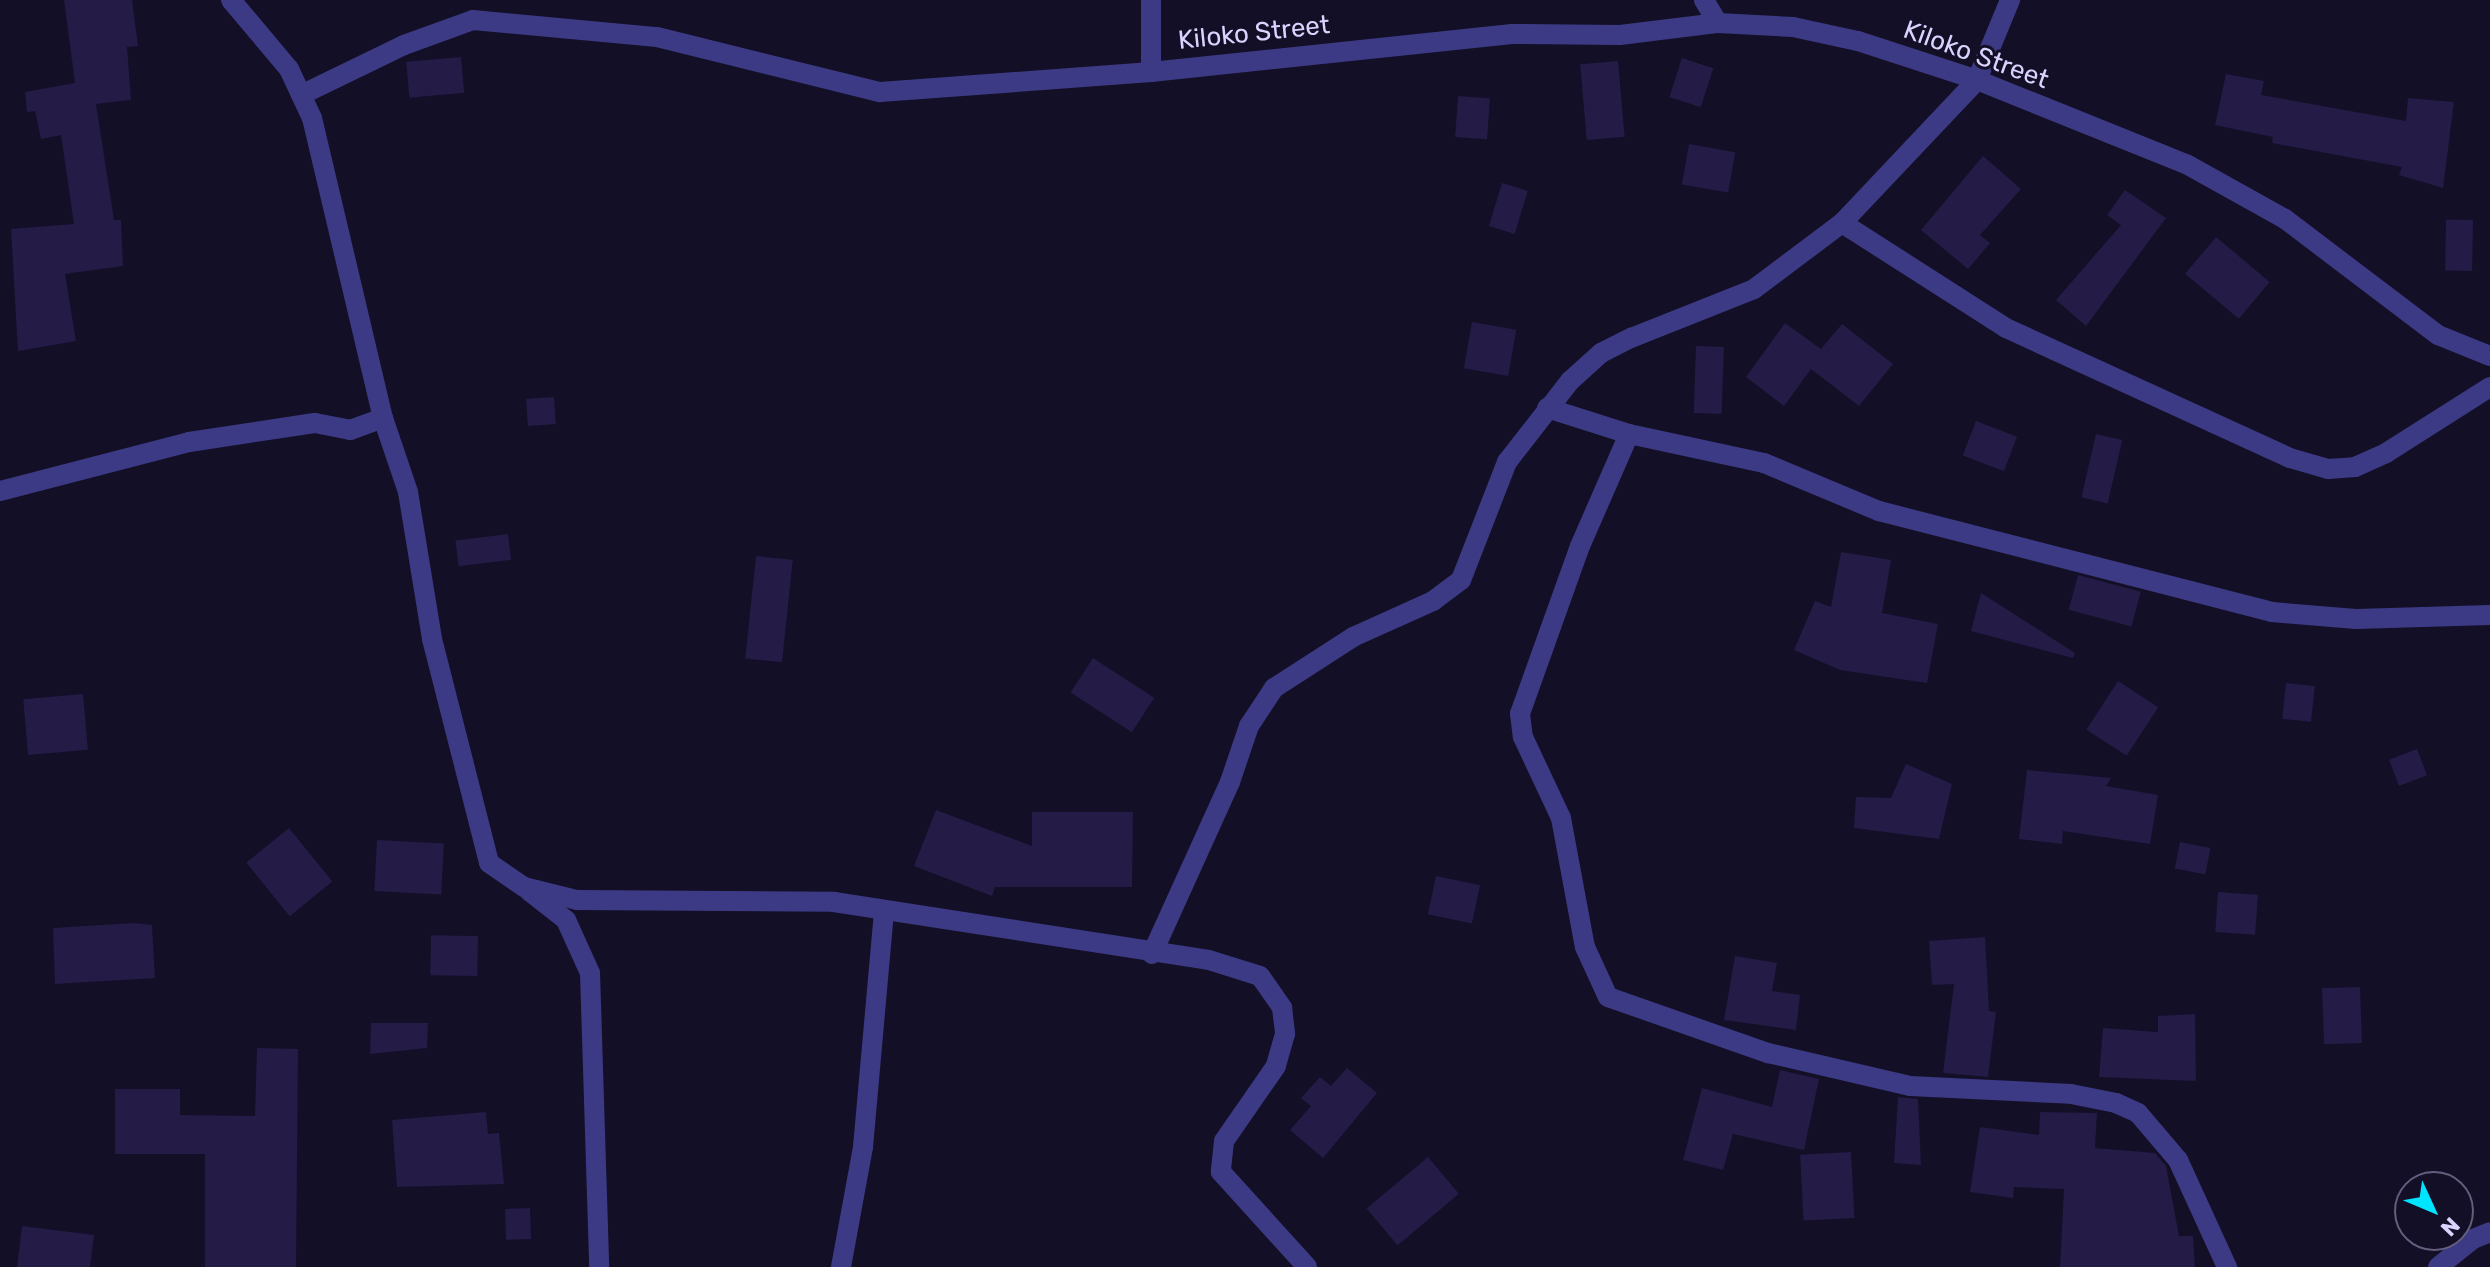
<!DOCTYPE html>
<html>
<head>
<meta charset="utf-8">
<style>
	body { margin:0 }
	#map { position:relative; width:2490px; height:1267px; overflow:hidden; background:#130f26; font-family:Rubik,sans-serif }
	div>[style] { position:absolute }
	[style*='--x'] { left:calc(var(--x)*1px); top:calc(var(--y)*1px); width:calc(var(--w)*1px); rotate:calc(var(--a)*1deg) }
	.building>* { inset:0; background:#241b47; transform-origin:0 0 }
	.minor>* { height:20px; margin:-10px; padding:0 10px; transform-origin:10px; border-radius:10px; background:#3d3a85 }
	span { translate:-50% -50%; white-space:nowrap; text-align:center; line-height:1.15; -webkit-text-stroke:6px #130f26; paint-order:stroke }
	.street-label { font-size:26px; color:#d9d4ff }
	.north { position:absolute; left:2394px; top:1171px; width:80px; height:80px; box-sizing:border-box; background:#130f26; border:2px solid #625e7d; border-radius:50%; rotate:134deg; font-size:22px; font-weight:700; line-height:32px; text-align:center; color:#d9d4ff }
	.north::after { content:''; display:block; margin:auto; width:28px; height:36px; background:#00e5ff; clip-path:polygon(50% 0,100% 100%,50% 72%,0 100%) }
</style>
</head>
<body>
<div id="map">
	<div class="building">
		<i style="clip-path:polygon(64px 0,132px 0,138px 46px,127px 47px,131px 100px,96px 104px,114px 220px,121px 220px,123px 266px,65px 274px,76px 341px,18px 351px,11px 229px,74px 224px,61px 135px,41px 139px,35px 111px,27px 112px,25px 92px,75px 83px)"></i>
		<i style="left:461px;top:57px;width:36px;height:55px;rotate:85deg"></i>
		<i style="left:1682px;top:58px;width:33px;height:41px;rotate:18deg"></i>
		<i style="left:1618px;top:61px;width:76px;height:38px;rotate:85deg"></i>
		<i style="clip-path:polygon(2226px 74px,2264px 81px,2261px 95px,2406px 121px,2408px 98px,2454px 102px,2443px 188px,2399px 175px,2402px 167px,2272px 143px,2273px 137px,2215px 125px)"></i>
		<i style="left:1458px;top:96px;width:32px;height:41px;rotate:4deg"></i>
		<i style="left:1689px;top:144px;width:47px;height:41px;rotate:10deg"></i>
		<i style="clip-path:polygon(1983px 156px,2021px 189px,1980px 235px,1990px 243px,1968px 269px,1921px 230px)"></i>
		<i style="left:1502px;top:183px;width:27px;height:45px;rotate:17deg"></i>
		<i style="clip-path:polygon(2125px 190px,2166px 218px,2086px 326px,2056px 300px,2121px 225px,2107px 215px)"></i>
		<i style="left:2473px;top:220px;width:51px;height:27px;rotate:91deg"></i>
		<i style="left:2216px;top:237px;width:70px;height:48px;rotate:40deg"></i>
		<i style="left:1472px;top:322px;width:45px;height:47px;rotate:10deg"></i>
		<i style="clip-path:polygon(1785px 323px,1821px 349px,1842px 324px,1893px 364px,1859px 406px,1811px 369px,1784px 406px,1746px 377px)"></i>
		<i style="left:1696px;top:346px;width:28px;height:67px;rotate:2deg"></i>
		<i style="left:554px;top:397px;width:27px;height:28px;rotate:86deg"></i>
		<i style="left:1976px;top:421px;width:44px;height:37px;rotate:21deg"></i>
		<i style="left:2096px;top:434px;width:27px;height:65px;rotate:13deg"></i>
		<i style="left:508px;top:534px;width:26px;height:53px;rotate:83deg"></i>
		<i style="clip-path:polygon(1841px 552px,1891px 560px,1882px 613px,1938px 624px,1927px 683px,1840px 670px,1794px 650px,1815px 601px,1831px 607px)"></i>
		<i style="left:756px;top:556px;width:37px;height:103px;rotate:6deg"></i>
		<i style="left:2078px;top:575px;width:65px;height:36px;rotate:15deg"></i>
		<i style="clip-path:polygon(1981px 593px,2075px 653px,2073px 658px,1971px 631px)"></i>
		<i style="left:1093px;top:658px;width:73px;height:41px;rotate:33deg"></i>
		<i style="left:2118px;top:681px;width:48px;height:58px;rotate:33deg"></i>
		<i style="left:2286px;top:683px;width:29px;height:36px;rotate:6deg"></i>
		<i style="left:83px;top:694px;width:56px;height:60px;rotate:85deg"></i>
		<i style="left:2417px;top:749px;width:28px;height:30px;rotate:69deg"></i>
		<i style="clip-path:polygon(1906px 764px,1952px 784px,1939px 839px,1854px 828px,1856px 797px,1891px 798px)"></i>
		<i style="clip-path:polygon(2027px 770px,2111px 778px,2106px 786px,2158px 795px,2150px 844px,2063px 831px,2062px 844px,2019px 839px)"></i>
		<i style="clip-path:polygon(936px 810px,1032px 846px,1032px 812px,1133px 812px,1132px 887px,995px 887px,992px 896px,914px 866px)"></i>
		<i style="left:289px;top:828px;width:69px;height:55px;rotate:51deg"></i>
		<i style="left:377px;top:840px;width:67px;height:51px;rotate:3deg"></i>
		<i style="left:2180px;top:842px;width:31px;height:27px;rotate:11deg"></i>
		<i style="left:1436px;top:876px;width:45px;height:39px;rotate:12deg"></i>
		<i style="left:2218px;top:892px;width:40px;height:40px;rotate:4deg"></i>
		<i style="clip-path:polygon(135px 923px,152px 925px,155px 978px,55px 984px,53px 928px)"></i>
		<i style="left:478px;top:936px;width:40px;height:47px;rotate:91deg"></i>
		<i style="clip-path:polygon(1985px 937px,1989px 1011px,1996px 1012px,1988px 1077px,1943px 1073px,1954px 984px,1932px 985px,1929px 941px)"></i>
		<i style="clip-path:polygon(1735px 956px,1777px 963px,1772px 991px,1800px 995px,1796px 1030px,1724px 1020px)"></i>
		<i style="left:2360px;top:987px;width:56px;height:38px;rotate:88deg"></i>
		<i style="clip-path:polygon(2195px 1014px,2196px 1081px,2099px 1077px,2103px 1028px,2158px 1032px,2158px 1016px)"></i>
		<i style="clip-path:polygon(371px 1023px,428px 1023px,427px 1048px,370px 1054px)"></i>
		<i style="clip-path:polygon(257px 1048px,298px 1049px,296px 1267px,205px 1267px,205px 1154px,115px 1154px,115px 1089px,180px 1089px,180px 1115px,255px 1116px)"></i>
		<i style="clip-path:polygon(1347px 1068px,1377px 1093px,1323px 1158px,1290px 1130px,1311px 1106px,1301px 1098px,1320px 1077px,1331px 1086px)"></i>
		<i style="clip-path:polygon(1780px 1070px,1819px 1079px,1804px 1150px,1733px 1134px,1723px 1170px,1683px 1160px,1702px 1088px,1772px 1107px)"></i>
		<i style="clip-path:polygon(1898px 1097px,1918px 1099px,1921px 1165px,1894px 1163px)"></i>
		<i style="clip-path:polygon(486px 1112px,488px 1134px,499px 1133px,504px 1184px,397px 1187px,392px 1120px)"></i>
		<i style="clip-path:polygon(2040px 1112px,2097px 1113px,2095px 1148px,2155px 1153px,2166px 1166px,2179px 1236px,2193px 1236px,2195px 1267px,2060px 1267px,2064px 1189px,2014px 1187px,2013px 1198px,1970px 1192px,1980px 1127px,2039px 1135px)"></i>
		<i style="left:1851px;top:1152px;width:66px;height:51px;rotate:87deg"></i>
		<i style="left:1428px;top:1157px;width:48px;height:80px;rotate:50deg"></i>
		<i style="left:530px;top:1208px;width:31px;height:25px;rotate:88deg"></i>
		<i style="clip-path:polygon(22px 1226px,94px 1235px,90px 1267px,17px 1267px)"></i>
	</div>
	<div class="minor">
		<i style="--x:231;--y:0;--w:90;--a:50"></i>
		<i style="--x:289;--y:69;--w:54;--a:64.9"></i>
		<i style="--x:312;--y:118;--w:308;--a:76.7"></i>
		<i style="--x:383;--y:418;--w:78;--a:71.3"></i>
		<i style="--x:408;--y:492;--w:149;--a:80.7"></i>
		<i style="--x:432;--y:639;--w:231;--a:75.7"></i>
		<i style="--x:489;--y:863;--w:42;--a:34.4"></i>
		<i style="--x:524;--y:887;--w:55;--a:13.8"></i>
		<i style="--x:577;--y:900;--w:257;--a:0.4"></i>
		<i style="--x:834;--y:902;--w:379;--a:8.8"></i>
		<i style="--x:1209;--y:960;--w:53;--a:17.4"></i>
		<i style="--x:1260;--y:976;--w:39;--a:55"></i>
		<i style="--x:1282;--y:1008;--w:26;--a:83"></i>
		<i style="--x:1285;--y:1034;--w:33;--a:106"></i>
		<i style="--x:1276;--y:1066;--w:91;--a:124.7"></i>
		<i style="--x:1224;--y:1141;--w:31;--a:96"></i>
		<i style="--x:1221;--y:1172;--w:128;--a:47.8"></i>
		<i style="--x:1151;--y:0;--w:72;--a:90"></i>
		<i style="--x:1704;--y:0;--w:27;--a:59"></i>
		<i style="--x:301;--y:95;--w:114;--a:-25.9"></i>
		<i style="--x:404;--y:45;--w:73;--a:-19.9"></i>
		<i style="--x:473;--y:20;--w:185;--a:5.3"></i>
		<i style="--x:657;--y:37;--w:230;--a:13.9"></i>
		<i style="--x:880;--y:92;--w:272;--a:-4.2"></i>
		<i style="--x:1151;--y:72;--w:363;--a:-6"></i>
		<i style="--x:1512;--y:34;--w:108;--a:0.5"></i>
		<i style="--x:1620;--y:35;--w:99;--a:-7"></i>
		<i style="--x:1718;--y:23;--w:75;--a:3.1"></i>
		<i style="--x:1793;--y:27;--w:66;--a:12.2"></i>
		<i style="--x:1858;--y:41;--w:125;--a:18.1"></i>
		<i style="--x:1977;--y:80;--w:227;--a:21.9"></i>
		<i style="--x:2188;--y:165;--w:111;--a:29.1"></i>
		<i style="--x:2285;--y:219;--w:192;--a:37.2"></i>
		<i style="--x:2438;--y:335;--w:56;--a:22"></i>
		<i style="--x:1842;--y:223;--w:195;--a:32.6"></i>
		<i style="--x:2006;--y:328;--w:312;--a:24.6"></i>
		<i style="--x:2290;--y:458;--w:40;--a:16"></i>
		<i style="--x:2328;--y:469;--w:27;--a:-4"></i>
		<i style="--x:2355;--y:467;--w:34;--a:-24"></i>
		<i style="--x:2386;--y:453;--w:123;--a:-32.4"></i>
		<i style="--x:1547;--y:408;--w:86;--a:17.6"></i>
		<i style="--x:1629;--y:434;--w:138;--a:12.1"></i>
		<i style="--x:1764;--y:463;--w:125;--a:22.7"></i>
		<i style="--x:1879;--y:511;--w:406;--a:14.4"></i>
		<i style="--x:2272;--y:612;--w:84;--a:4.8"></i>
		<i style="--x:2356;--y:619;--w:134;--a:-1.7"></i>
		<i style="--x:1629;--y:434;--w:122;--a:113.6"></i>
		<i style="--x:1580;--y:546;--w:178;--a:109.7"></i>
		<i style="--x:1520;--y:714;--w:23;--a:83"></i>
		<i style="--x:1523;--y:737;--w:89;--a:64.9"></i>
		<i style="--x:1561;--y:818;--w:131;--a:79.5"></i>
		<i style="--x:1585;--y:947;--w:55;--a:65.3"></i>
		<i style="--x:1608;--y:997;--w:170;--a:19.3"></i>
		<i style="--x:1768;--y:1053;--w:146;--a:13.1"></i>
		<i style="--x:1910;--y:1086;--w:161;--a:2.8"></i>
		<i style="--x:2071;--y:1094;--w:46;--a:11.3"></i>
		<i style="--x:2116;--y:1103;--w:24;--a:24"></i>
		<i style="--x:2138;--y:1113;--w:62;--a:49.6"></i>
		<i style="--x:2178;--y:1160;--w:118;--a:65.4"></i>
		<i style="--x:0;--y:491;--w:195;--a:-14.5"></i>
		<i style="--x:189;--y:442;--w:127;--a:-8.6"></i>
		<i style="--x:315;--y:423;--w:36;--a:11"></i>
		<i style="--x:350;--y:430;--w:35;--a:-20"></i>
		<i style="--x:529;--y:891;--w:47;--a:38.1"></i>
		<i style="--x:566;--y:920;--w:58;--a:65.6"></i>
		<i style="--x:590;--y:973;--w:294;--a:88.2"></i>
		<i style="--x:1152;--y:954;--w:189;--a:-65.6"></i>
		<i style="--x:1230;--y:782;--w:59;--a:-71.3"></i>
		<i style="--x:1249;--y:726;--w:45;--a:-56.7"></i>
		<i style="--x:1274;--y:688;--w:94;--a:-32.8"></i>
		<i style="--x:1353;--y:637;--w:88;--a:-24.2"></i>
		<i style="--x:1433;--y:601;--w:35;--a:-37"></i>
		<i style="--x:1461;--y:580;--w:127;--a:-68.7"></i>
		<i style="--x:1507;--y:462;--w:103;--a:-52.1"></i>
		<i style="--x:1570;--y:381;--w:42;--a:-42.1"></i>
		<i style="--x:1601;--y:353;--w:34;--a:-27"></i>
		<i style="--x:1631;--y:338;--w:132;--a:-21.7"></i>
		<i style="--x:1754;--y:289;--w:110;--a:-36.9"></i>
		<i style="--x:1842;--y:223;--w:197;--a:-46.6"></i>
		<i style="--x:1977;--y:80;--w:87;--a:-67.6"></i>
		<i style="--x:841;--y:1267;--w:122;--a:-79.6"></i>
		<i style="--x:863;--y:1147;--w:238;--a:-84.9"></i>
		<i style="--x:2438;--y:1267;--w:45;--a:-38.7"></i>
		<i style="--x:2473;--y:1239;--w:18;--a:-22"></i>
	</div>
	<div class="street-label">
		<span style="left:1254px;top:33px;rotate:-6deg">Kiloko Street</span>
		<span style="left:1976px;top:55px;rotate:20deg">Kiloko Street</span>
	</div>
	<div class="north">N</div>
</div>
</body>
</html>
